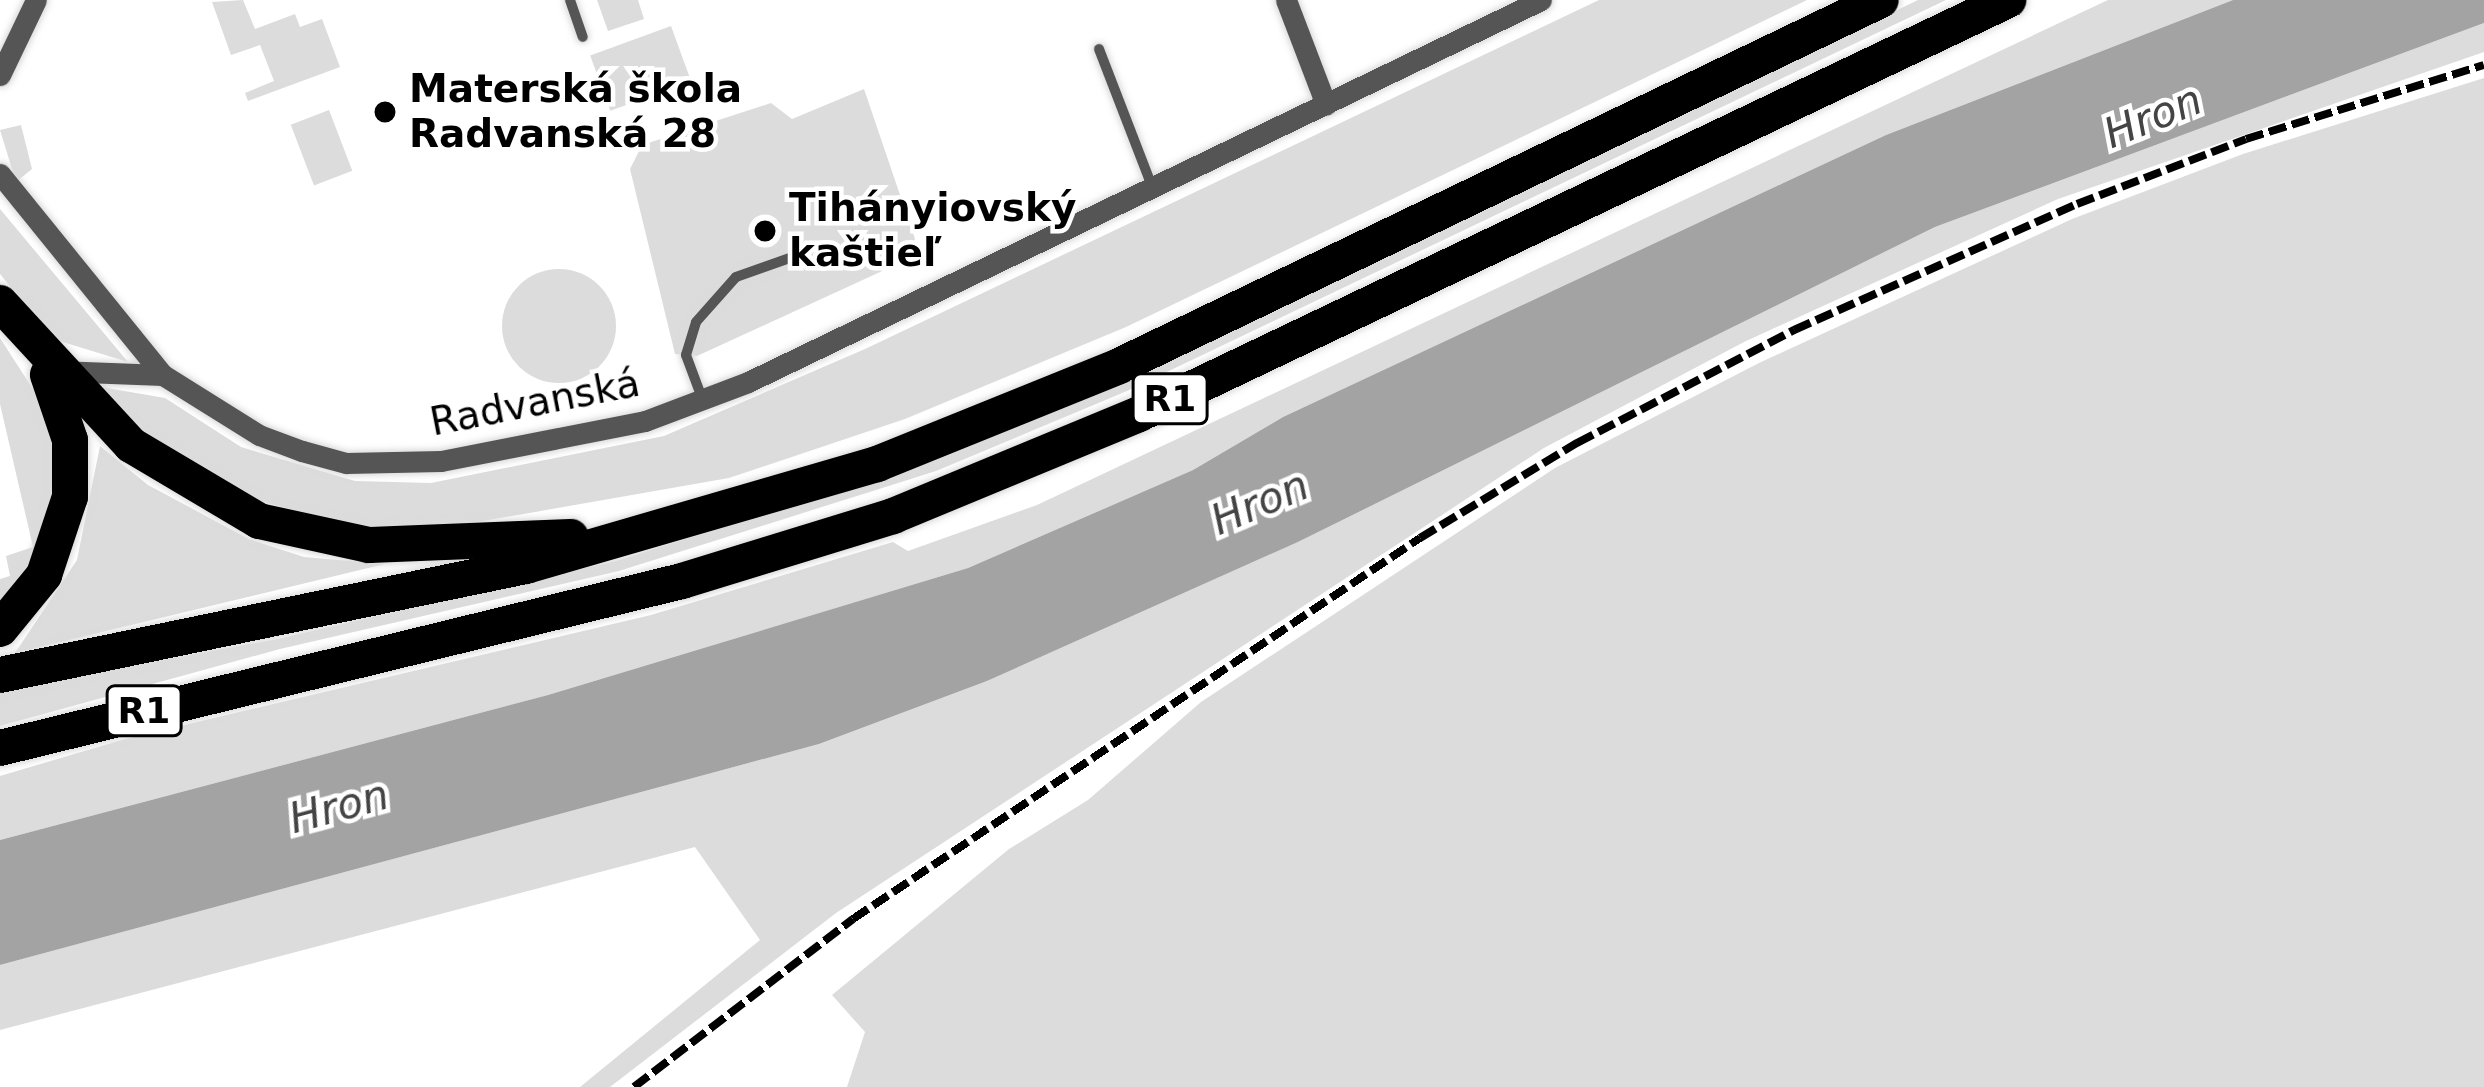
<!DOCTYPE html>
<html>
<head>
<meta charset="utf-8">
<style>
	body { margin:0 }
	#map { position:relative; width:2484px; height:1087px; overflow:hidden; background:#fff; font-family:"DejaVu Sans",sans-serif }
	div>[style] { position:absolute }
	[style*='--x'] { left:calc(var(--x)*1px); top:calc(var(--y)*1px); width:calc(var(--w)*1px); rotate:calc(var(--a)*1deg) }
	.green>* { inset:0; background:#dcdcdc; transform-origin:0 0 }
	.round { border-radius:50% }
	.water>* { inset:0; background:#a3a3a3 }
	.roads { filter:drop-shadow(0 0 3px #dbdbdb) drop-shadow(0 0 3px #dbdbdb) }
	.lane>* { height:10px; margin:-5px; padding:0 5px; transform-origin:5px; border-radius:5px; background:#555 }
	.street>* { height:21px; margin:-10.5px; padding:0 10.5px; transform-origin:10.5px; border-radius:10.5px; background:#555 }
	.highway>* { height:36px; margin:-18px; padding:0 18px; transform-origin:18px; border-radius:18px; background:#000 }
	.rail>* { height:8px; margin-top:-4px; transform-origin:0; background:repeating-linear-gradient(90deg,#000 0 18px,transparent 0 24px) }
	.dots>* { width:33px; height:33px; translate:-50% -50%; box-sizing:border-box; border:6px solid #fff; border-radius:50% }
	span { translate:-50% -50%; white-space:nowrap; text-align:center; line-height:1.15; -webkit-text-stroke:9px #fff; paint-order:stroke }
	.shield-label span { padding:3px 9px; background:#fff; border:3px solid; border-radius:9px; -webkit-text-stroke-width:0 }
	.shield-label { font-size:36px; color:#000; font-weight:700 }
	.poi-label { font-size:39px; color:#000; font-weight:700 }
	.left { translate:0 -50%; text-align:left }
	.street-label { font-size:39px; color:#000 }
	.water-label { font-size:42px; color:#444; font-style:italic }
</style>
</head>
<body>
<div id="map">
	<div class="green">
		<i style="clip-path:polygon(243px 0,255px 29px,295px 14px,300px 27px,322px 19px,340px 67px,248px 101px,245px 93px,274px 81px,260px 45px,231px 55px,212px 2px)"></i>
		<i style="clip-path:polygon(597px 0,638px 0,644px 19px,608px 31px)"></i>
		<i style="clip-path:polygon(1599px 0,1807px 0,1126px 327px,905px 419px,729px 478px,449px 527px,349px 526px,243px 496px,147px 441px,95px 386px,165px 398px,241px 447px,355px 481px,431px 483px,664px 436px,865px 349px)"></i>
		<i style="clip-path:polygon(1918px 0,1946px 0,1127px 391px,936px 471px,619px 571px,280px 649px,0 726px,0 690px,277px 639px,616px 561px,934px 461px,1124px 381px)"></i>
		<i style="clip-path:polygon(2108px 0,2233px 0,1886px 135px,1283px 417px,1193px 470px,968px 568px,548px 695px,0 840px,0 776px,125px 739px,651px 615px,893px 542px,908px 551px,1037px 505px)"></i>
		<i style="clip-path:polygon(2484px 23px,2484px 52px,2058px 199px,1744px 342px,1544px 448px,836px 913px,610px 1087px,580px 1087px,760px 940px,695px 847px,0 1030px,0 965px,819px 744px,987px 681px,1298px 542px,1935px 227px)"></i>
		<i style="left:671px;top:26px;width:59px;height:86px;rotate:70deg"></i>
		<i style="clip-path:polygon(2484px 78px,2484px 1087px,847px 1087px,865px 1032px,832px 995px,1009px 849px,1088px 800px,1201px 702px,1555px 468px,1759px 363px,2072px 219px,2243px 154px)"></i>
		<i style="clip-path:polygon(864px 89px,915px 239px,904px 261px,697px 356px,675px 354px,630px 169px,642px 145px,771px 103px,792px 119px)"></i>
		<i style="left:329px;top:110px;width:65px;height:41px;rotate:69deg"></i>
		<i style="clip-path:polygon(21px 125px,32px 169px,16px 182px,0 130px)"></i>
		<i style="clip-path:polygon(0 209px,87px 313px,128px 362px,53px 339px,0 274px)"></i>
		<i class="round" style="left:502px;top:269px;width:114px;height:114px"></i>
		<i style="clip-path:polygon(0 338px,38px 397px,57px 456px,57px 487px,24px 578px,0 610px,0 579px,10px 576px,6px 556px,33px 547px,0 404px)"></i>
		<i style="clip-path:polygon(100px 446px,148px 485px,249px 539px,304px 557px,385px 564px,15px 653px,77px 560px)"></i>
	</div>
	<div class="water">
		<i style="clip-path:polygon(2233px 0,2484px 0,2484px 23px,1935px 227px,1298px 542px,987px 681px,819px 744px,0 965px,0 840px,548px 695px,968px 568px,1193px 470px,1283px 417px,1886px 135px)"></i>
	</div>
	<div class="roads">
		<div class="lane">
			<i style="--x:570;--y:0;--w:39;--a:71"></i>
			<i style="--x:1099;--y:49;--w:147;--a:68.9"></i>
			<i style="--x:702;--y:398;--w:46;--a:-110.4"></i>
			<i style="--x:686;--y:355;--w:34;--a:-73"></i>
			<i style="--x:696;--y:322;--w:60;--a:-48.4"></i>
			<i style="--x:736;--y:277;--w:69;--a:-19.5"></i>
		</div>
		<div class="street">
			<i style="--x:1286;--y:0;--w:112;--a:69.1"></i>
			<i style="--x:0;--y:75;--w:83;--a:-64.4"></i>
			<i style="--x:0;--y:174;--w:259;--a:51"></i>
			<i style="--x:163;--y:375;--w:113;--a:32"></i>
			<i style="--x:259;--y:435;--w:46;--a:20.4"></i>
			<i style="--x:302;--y:451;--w:46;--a:15.3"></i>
			<i style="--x:346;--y:463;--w:95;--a:-1.2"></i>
			<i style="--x:441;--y:461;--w:208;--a:-11.1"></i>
			<i style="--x:645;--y:421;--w:110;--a:-20.7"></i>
			<i style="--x:748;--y:382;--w:880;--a:-25.72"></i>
			<i style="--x:58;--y:371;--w:105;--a:2.2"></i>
		</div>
		<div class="highway">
			<i style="--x:0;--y:303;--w:193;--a:47.3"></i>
			<i style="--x:131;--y:445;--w:149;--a:30.7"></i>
			<i style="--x:259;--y:521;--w:113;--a:12.3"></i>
			<i style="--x:369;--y:545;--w:202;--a:-2.3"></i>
			<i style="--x:0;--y:629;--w:70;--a:-50.8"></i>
			<i style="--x:44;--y:575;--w:82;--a:-71.6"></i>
			<i style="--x:70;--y:497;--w:57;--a:-90"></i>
			<i style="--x:70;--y:440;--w:69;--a:-108.7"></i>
			<i style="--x:0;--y:675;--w:537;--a:-11.71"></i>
			<i style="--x:526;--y:566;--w:366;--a:-16.2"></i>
			<i style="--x:877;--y:464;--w:261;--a:-22"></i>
			<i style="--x:1119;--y:366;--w:845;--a:-25.66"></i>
			<i style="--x:0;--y:748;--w:702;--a:-13.76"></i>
			<i style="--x:682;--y:581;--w:221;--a:-17.1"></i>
			<i style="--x:893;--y:516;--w:266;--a:-22.5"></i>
			<i style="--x:1139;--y:414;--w:963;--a:-25.47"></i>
		</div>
	</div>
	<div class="rail">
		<i style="--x:634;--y:1087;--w:276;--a:-37.5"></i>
		<i style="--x:853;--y:919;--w:683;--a:-33.9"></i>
		<i style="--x:1420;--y:538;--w:184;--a:-31.2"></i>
		<i style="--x:1577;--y:443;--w:245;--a:-27.5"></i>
		<i style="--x:1794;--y:330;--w:310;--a:-24"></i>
		<i style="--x:2077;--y:204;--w:181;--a:-21"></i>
		<i style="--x:2246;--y:139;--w:249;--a:-17.3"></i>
	</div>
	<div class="dots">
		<i style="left:385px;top:112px;background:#000"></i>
		<i style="left:765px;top:231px;background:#000"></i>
	</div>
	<div class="shield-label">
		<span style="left:1170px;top:399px">R1</span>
		<span style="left:144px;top:711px">R1</span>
	</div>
	<div class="poi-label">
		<span class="left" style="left:409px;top:112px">Materská škola<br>Radvanská 28</span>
		<span class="left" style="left:789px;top:231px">Tihányiovský<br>kaštieľ</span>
	</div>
	<div class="street-label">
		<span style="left:535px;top:403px;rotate:-11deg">Radvanská</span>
	</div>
	<div class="water-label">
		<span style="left:2153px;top:117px;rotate:-22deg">Hron</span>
		<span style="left:1260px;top:503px;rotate:-23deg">Hron</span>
		<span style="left:339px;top:807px;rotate:-15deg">Hron</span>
	</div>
</div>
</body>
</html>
